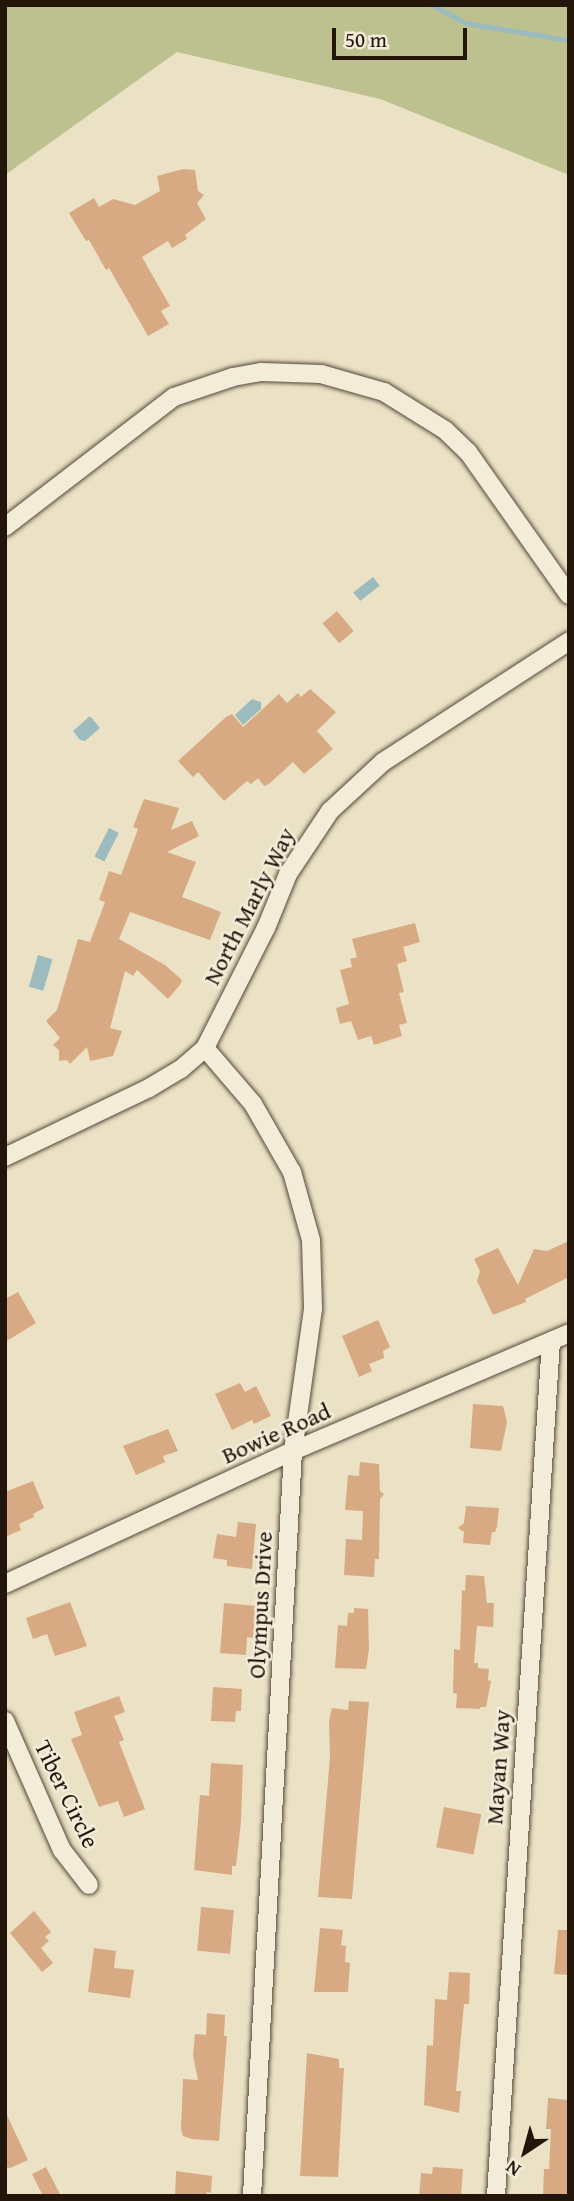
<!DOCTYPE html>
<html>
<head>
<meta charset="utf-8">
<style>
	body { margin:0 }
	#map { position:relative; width:574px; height:2201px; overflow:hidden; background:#ebe1c4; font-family:"Gentium Book Plus",serif }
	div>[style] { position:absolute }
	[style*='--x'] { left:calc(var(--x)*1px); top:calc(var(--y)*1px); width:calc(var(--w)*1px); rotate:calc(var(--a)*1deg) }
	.green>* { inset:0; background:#bdc190 }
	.water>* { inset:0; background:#9cbbbe; transform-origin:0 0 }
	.stream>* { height:5px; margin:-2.5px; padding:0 2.5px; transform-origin:2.5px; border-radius:2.5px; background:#9cbbbe }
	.building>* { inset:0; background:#d8aa83; transform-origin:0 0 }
	.roads { filter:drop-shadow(0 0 2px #564839) drop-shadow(0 0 2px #564839) }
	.street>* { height:18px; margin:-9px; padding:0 9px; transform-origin:9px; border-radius:9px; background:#f2ecd9 }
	span { translate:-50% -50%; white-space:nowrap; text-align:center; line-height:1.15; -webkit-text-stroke:5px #f2ecd9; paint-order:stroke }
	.street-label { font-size:24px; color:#24150b }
	.frame { position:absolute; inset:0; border:7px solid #24150b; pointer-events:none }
	.north { position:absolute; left:490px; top:2117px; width:70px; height:70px; -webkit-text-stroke:5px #f2ecd9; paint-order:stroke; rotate:216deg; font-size:19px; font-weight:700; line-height:28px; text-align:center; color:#24150b }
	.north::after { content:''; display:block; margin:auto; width:24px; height:32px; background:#24150b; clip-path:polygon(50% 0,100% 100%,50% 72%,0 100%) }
	.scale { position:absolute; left:332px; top:28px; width:135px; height:32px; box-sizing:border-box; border:4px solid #24150b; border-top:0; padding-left:9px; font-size:21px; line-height:24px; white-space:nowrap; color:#24150b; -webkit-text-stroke:5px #f2ecd9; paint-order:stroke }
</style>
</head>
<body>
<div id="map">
	<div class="green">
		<i style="clip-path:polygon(5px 5px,569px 5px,569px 175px,380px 99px,177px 52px,5px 175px)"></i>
	</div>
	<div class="water">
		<i style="left:373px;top:577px;width:11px;height:25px;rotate:52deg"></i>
		<i style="clip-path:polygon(252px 699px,261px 702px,261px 709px,243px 725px,235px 715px)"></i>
		<i style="clip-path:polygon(90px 716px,100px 728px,85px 741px,80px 740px,73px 731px)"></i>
		<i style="left:109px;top:828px;width:11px;height:32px;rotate:27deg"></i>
		<i style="left:38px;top:955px;width:15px;height:33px;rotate:16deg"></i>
	</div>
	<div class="stream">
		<i style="--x:432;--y:5;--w:38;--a:28"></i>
		<i style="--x:466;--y:23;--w:104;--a:9.4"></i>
	</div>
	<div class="building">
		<i style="clip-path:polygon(183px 169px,195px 170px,198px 191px,204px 195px,197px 203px,206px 219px,185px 235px,187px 239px,172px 248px,168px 241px,142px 257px,170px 306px,161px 311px,169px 324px,148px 336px,109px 268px,106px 270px,89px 240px,86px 241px,69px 213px,94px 198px,99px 207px,113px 199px,135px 205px,160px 191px,157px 176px)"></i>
		<i style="left:337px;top:611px;width:26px;height:19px;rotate:50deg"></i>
		<i style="clip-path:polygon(310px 689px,336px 712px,317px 731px,333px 749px,304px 774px,293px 762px,269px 784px,264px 786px,258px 778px,251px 784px,247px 781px,224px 801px,198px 772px,193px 777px,178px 761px,226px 717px,232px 714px,243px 727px,279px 694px,287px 703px,298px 693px,301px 697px)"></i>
		<i style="clip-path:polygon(144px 799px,179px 808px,171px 830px,192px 821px,199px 836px,167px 852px,196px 862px,182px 897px,221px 912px,210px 940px,130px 912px,119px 939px,165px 965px,182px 980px,180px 985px,168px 999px,137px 970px,133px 976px,125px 971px,110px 1028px,122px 1031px,113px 1056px,90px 1061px,87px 1047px,70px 1064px,67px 1060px,59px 1061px,59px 1050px,53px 1045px,60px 1038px,46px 1021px,57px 1010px,78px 939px,90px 942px,105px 902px,99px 900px,109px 871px,121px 875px,138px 829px,133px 827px)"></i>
		<i style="clip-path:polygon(415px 923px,420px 942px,403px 947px,407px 961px,397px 964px,404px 992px,399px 993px,407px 1023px,399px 1025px,402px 1036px,374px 1045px,371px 1036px,358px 1040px,351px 1021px,340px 1024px,336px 1008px,349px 1004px,340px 970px,352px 967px,350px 959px,357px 957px,352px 939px)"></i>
		<i style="clip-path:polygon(569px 1241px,569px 1277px,525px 1299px,526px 1302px,493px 1315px,477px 1281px,480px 1271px,474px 1259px,498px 1248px,518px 1285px,534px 1249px,547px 1251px)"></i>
		<i style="clip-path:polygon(18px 1292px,36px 1323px,5px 1342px,5px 1299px)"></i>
		<i style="clip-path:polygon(378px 1320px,390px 1347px,383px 1351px,384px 1358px,369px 1364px,372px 1371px,359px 1377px,342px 1336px)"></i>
		<i style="clip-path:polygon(240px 1383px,245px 1392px,256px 1386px,271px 1416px,254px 1424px,252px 1420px,232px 1430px,215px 1394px)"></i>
		<i style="clip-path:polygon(473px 1404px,503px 1406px,507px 1422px,501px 1451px,470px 1448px)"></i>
		<i style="clip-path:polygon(168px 1429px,178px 1451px,163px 1456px,165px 1462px,136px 1475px,123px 1446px)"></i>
		<i style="clip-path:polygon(360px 1462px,379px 1464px,380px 1491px,384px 1494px,380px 1499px,379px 1559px,375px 1559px,374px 1577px,344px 1575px,346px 1539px,362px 1540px,363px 1511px,345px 1510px,348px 1475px,359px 1476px)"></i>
		<i style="clip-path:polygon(33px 1481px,44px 1508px,33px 1514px,34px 1517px,19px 1524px,21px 1530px,5px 1537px,5px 1492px)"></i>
		<i style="clip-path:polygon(466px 1506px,499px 1508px,497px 1527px,495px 1532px,492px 1532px,490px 1545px,463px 1543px,464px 1532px,458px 1528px,464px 1523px)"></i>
		<i style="clip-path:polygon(238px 1522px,256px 1524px,252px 1569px,227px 1566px,227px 1560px,213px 1558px,217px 1534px,236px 1537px)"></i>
		<i style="clip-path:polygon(466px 1575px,484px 1576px,487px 1603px,494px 1603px,493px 1627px,477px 1626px,474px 1663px,478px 1663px,478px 1668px,489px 1669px,488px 1680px,491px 1681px,486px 1707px,480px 1707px,480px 1709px,456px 1708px,457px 1694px,453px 1693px,454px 1649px,460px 1650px,462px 1590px,465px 1591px)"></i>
		<i style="clip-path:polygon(70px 1602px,87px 1646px,55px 1656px,47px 1634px,33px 1639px,26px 1618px)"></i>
		<i style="clip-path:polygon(224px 1603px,256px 1606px,253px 1638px,247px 1637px,246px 1655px,220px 1653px)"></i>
		<i style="clip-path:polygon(354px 1608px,368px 1609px,369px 1649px,366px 1669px,335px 1668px,338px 1625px,347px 1626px,348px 1613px,354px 1613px)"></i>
		<i style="clip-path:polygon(213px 1687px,242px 1689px,241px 1711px,236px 1711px,235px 1722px,211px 1721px)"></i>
		<i style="clip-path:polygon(119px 1696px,125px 1712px,114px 1716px,124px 1740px,119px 1742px,145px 1809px,124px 1817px,118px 1801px,99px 1807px,71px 1739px,82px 1735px,74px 1712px)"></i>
		<i style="clip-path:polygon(349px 1701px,369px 1702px,352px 1899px,318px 1897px,330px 1757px,329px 1721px,332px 1708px,348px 1710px)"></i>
		<i style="clip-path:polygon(211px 1763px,243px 1765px,241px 1821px,236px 1866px,232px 1866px,232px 1875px,194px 1870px,200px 1795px,209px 1796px)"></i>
		<i style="left:444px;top:1807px;width:38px;height:41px;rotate:11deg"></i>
		<i style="left:201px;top:1907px;width:33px;height:44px;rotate:5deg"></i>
		<i style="clip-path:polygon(34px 1911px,51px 1932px,45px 1937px,49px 1941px,41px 1948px,53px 1963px,42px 1972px,10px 1933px)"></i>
		<i style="clip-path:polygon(320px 1928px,343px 1930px,341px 1945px,346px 1946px,345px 1962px,350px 1963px,348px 1992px,314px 1992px)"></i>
		<i style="clip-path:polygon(558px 1930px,569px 1930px,569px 1975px,554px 1974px)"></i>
		<i style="clip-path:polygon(94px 1948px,116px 1951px,114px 1968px,134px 1970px,130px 1998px,88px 1992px)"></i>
		<i style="clip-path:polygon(449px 1972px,470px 1973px,469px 2004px,464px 2004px,456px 2091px,461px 2091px,459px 2113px,424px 2105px,427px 2045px,433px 2046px,435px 1999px,447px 2000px)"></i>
		<i style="clip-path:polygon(207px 2013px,225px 2015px,224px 2036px,227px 2036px,219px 2141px,192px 2139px,183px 2136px,181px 2129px,183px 2079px,198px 2080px,193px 2056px,195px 2034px,206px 2035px)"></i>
		<i style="clip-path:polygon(307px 2053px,339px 2059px,339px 2068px,344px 2068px,338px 2177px,300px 2176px)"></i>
		<i style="clip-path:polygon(548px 2098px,569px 2100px,569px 2196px,543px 2196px,544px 2169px,549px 2169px,551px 2129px,546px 2129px)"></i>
		<i style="clip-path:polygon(5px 2111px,28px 2160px,10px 2168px,5px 2167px)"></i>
		<i style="clip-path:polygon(46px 2167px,61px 2196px,43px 2196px,32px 2174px)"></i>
		<i style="clip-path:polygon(433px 2167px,463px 2169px,461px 2196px,419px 2196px,421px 2173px,432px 2174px)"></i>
		<i style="clip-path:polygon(176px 2171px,212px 2176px,211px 2193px,207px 2192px,206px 2196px,175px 2196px)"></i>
	</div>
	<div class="roads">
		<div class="street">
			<i style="--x:5;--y:527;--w:213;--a:-37.6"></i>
			<i style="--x:174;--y:397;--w:62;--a:-18.7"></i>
			<i style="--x:233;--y:377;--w:29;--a:-10"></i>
			<i style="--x:262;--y:372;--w:59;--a:1.9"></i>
			<i style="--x:321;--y:374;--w:66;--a:15.9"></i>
			<i style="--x:384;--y:392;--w:72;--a:31.9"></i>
			<i style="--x:445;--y:430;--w:32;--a:44"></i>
			<i style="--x:468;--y:452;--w:175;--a:54.8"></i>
			<i style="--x:205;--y:1048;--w:74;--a:49.4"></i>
			<i style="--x:253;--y:1104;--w:78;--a:60.2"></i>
			<i style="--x:292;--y:1172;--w:71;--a:74.4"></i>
			<i style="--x:311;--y:1240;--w:69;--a:88.3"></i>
			<i style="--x:313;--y:1309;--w:143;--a:98"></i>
			<i style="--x:293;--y:1451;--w:746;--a:93.15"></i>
			<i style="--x:5;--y:1157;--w:160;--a:-25.6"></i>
			<i style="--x:149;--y:1088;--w:37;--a:-31"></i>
			<i style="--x:181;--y:1069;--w:32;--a:-41"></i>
			<i style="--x:205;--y:1048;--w:135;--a:-63.1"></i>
			<i style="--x:266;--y:928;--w:58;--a:-67.8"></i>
			<i style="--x:288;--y:874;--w:76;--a:-56.3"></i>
			<i style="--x:330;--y:811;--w:72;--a:-42.8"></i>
			<i style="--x:383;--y:762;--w:222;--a:-33"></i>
			<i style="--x:5;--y:1584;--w:317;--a:-24.8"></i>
			<i style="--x:293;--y:1451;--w:300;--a:-23.1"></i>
			<i style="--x:5;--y:1721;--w:141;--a:66.2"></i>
			<i style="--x:62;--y:1850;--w:44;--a:52.4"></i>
			<i style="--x:496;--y:2196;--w:856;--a:-86.32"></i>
		</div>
	</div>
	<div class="street-label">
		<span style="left:249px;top:906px;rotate:-63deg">North Marly Way</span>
		<span style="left:276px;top:1433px;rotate:-24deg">Bowie Road</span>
		<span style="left:260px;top:1605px;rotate:-87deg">Olympus Drive</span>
		<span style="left:498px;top:1767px;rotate:-86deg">Mayan Way</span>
		<span style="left:67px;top:1794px;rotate:64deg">Tiber Circle</span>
	</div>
	<div class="frame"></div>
	<div class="north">N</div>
	<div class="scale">50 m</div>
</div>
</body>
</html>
